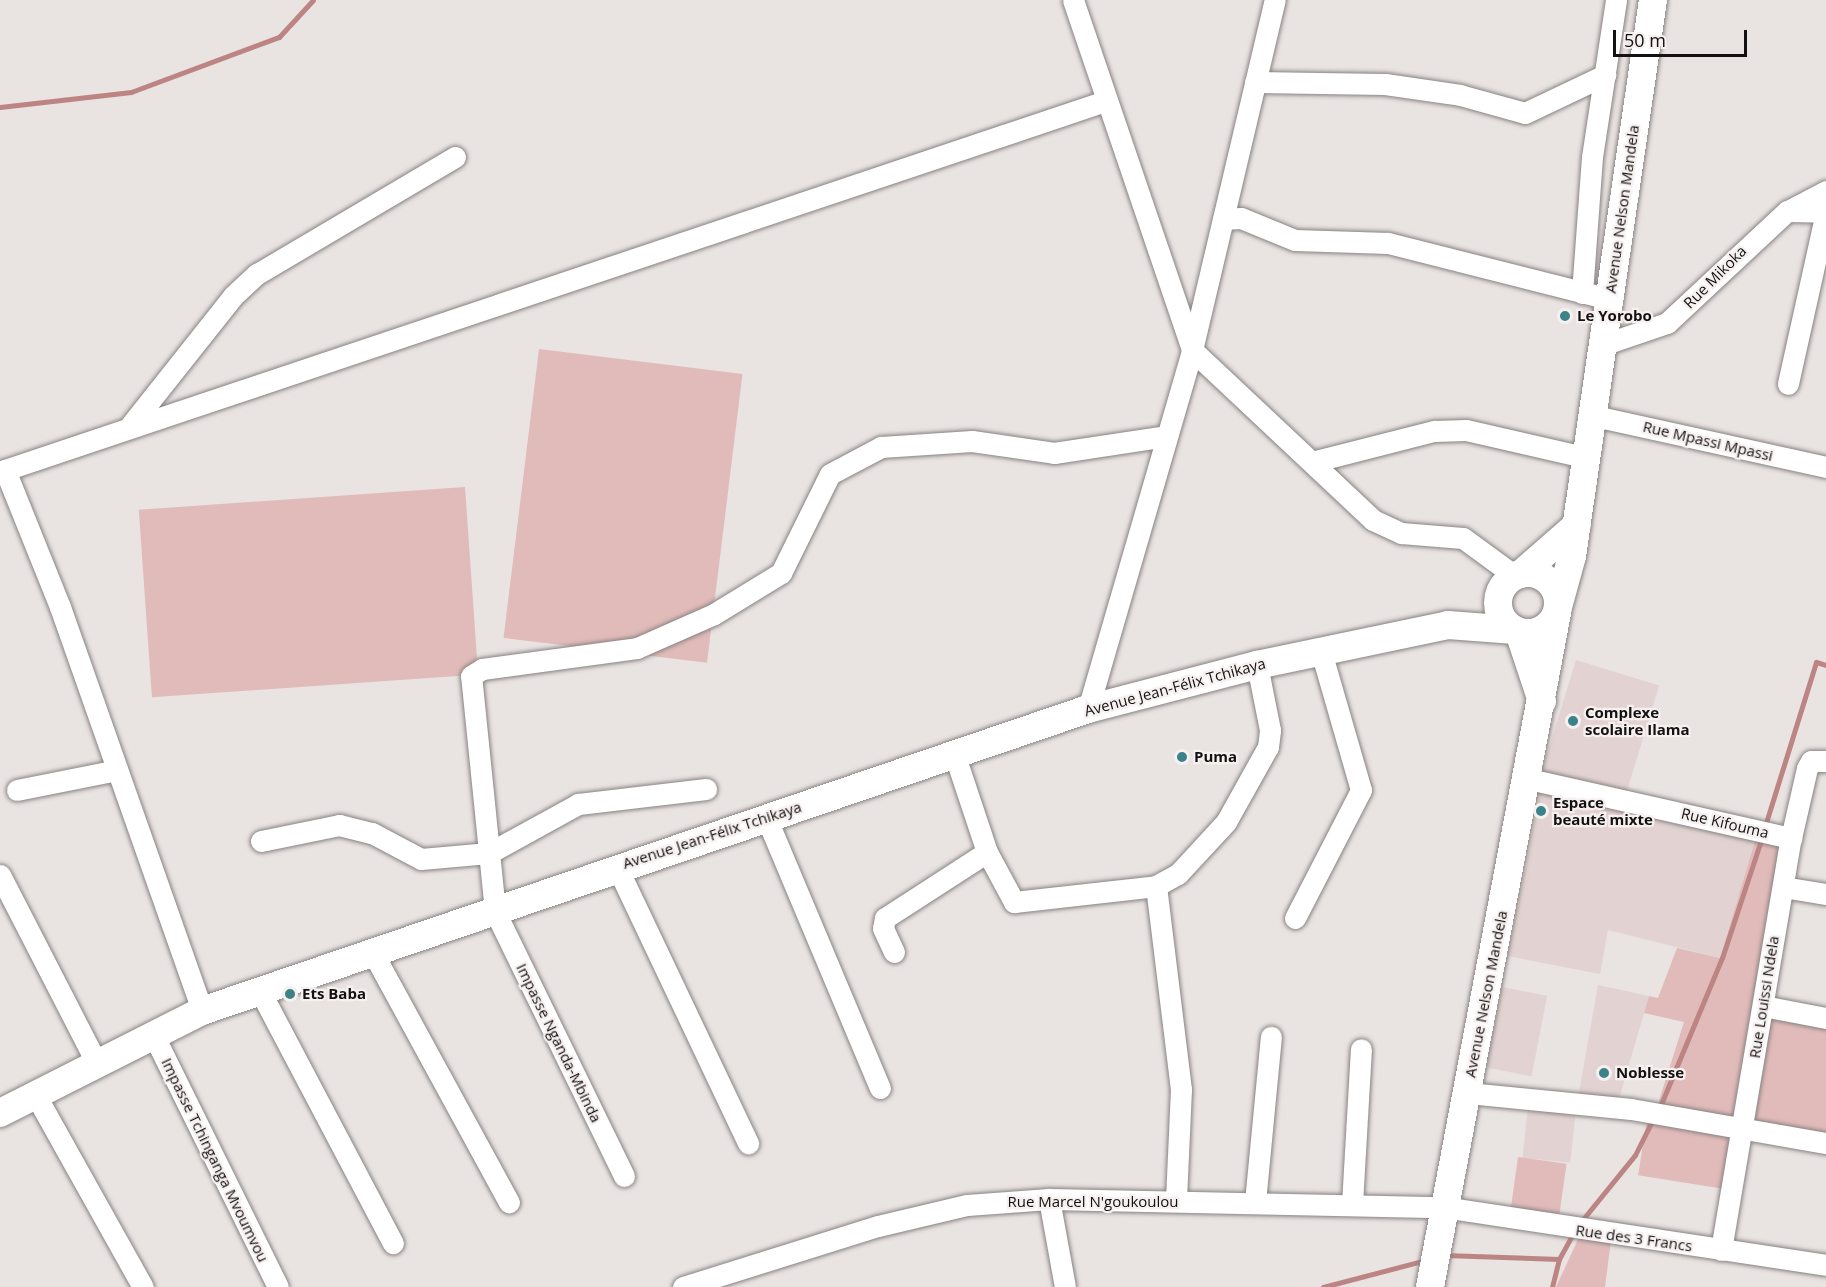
<!DOCTYPE html>
<html>
<head>
<meta charset="utf-8">
<style>
	body { margin:0 }
	#map { position:relative; width:1826px; height:1287px; overflow:hidden; background:#e9e3e2; font-family:"Open Sans",sans-serif }
	div>[style] { position:absolute }
	[style*='--x'] { left:calc(var(--x)*1px); top:calc(var(--y)*1px); width:calc(var(--w)*1px); rotate:calc(var(--a)*1deg) }
	.built>* { inset:0; background:#e2d3d2; transform-origin:0 0 }
	.green>* { inset:0; background:#e1bbb9; transform-origin:0 0 }
	.stream>* { height:5px; margin:-2.5px; padding:0 2.5px; transform-origin:2.5px; border-radius:2.5px; background:#bc8583 }
	.roads { filter:drop-shadow(0 0 2px #888282) drop-shadow(0 0 2px #888282) }
	.street>* { height:21px; margin:-10.5px; padding:0 10.5px; transform-origin:10.5px; border-radius:10.5px; background:#fff }
	.secondary>* { height:28px; margin:-14px; padding:0 14px; transform-origin:14px; border-radius:14px; background:#fff }
	.secondary>.ring { margin:-14px; padding:0; box-sizing:content-box; background:none; border:28px solid #fff; border-radius:50% }
	.dots>* { width:16px; height:16px; translate:-50% -50%; box-sizing:border-box; border:3px solid #f7f0f0; border-radius:50% }
	span { translate:-50% -50%; white-space:nowrap; text-align:center; line-height:1.15; -webkit-text-stroke:4.5px #f7f0f0; paint-order:stroke }
	.street-label { font-size:15px; color:#131111 }
	.poi-label { font-size:15px; color:#131111; font-weight:700 }
	.left { translate:0 -50%; text-align:left }
	.scale { position:absolute; left:1613px; top:30px; width:134px; height:27px; box-sizing:border-box; border:3px solid #131111; border-top:0; padding-left:8px; font-size:18px; line-height:21px; white-space:nowrap; color:#131111; -webkit-text-stroke:4px #f7f0f0; paint-order:stroke }
</style>
</head>
<body>
<div id="map">
	<div class="built">
		<i style="left:1576px;top:660px;width:87px;height:118px;rotate:17deg"></i>
		<i style="clip-path:polygon(1541px 790px,1757px 834px,1720px 958px,1608px 930px,1600px 974px,1508px 956px)"></i>
		<i style="clip-path:polygon(1598px 985px,1649px 996px,1618px 1102px,1578px 1098px)"></i>
		<i style="left:1502px;top:987px;width:46px;height:82px;rotate:11deg"></i>
		<i style="left:1528px;top:1106px;width:48px;height:52px;rotate:6deg"></i>
	</div>
	<div class="green">
		<i style="left:539px;top:349px;width:205px;height:291px;rotate:7deg"></i>
		<i style="left:465px;top:487px;width:188px;height:327px;rotate:86deg"></i>
		<i style="clip-path:polygon(1757px 834px,1783px 840px,1734px 1120px,1657px 1107px,1684px 1022px,1644px 1013px,1649px 996px,1658px 998px,1677px 948px,1720px 958px)"></i>
		<i style="clip-path:polygon(1771px 1014px,1826px 1025px,1826px 1136px,1752px 1124px)"></i>
		<i style="left:1647px;top:1119px;width:86px;height:57px;rotate:9deg"></i>
		<i style="left:1518px;top:1157px;width:49px;height:55px;rotate:8deg"></i>
		<i style="clip-path:polygon(1580px 1235px,1611px 1240px,1605px 1287px,1556px 1287px)"></i>
	</div>
	<div class="stream">
		<i style="--x:0;--y:107;--w:132;--a:-6.5"></i>
		<i style="--x:131;--y:92;--w:158;--a:-20.4"></i>
		<i style="--x:279;--y:37;--w:50;--a:-47.4"></i>
		<i style="--x:1764;--y:829;--w:175;--a:-72.7"></i>
		<i style="--x:1816;--y:662;--w:10;--a:17"></i>
		<i style="--x:1659;--y:1109;--w:164;--a:-67.4"></i>
		<i style="--x:1722;--y:958;--w:127;--a:-71.7"></i>
		<i style="--x:1579;--y:1224;--w:89;--a:-50.9"></i>
		<i style="--x:1635;--y:1155;--w:42;--a:-63.4"></i>
		<i style="--x:1444;--y:1255;--w:115;--a:2"></i>
		<i style="--x:1323;--y:1287;--w:106;--a:-14.7"></i>
		<i style="--x:1552;--y:1287;--w:29;--a:-76"></i>
		<i style="--x:1559;--y:1259;--w:31;--a:-61"></i>
	</div>
	<div class="roads">
		<div class="street">
			<i style="--x:1073;--y:0;--w:370;--a:71.2"></i>
			<i style="--x:1192;--y:350;--w:248;--a:43.2"></i>
			<i style="--x:1373;--y:520;--w:31;--a:25"></i>
			<i style="--x:1401;--y:533;--w:62;--a:4.6"></i>
			<i style="--x:1463;--y:538;--w:64;--a:36.2"></i>
			<i style="--x:1255;--y:82;--w:130;--a:0.9"></i>
			<i style="--x:1385;--y:84;--w:76;--a:8.3"></i>
			<i style="--x:1460;--y:95;--w:67;--a:15.5"></i>
			<i style="--x:1525;--y:113;--w:89;--a:-25.4"></i>
			<i style="--x:1790;--y:210;--w:41;--a:-27.8"></i>
			<i style="--x:1223;--y:219;--w:18;--a:-3"></i>
			<i style="--x:1241;--y:218;--w:58;--a:22.2"></i>
			<i style="--x:1295;--y:240;--w:93;--a:1.8"></i>
			<i style="--x:1388;--y:243;--w:228;--a:14.2"></i>
			<i style="--x:1582;--y:293;--w:136;--a:-85.8"></i>
			<i style="--x:1592;--y:157;--w:159;--a:-81.3"></i>
			<i style="--x:1602;--y:345;--w:69;--a:-18.7"></i>
			<i style="--x:1667;--y:323;--w:164;--a:-43"></i>
			<i style="--x:1787;--y:211;--w:39;--a:1"></i>
			<i style="--x:1826;--y:212;--w:176;--a:102.5"></i>
			<i style="--x:1590;--y:415;--w:242;--a:12.4"></i>
			<i style="--x:130;--y:426;--w:166;--a:-51.6"></i>
			<i style="--x:233;--y:296;--w:33;--a:-43"></i>
			<i style="--x:257;--y:274;--w:230;--a:-30.6"></i>
			<i style="--x:1312;--y:462;--w:126;--a:-14.3"></i>
			<i style="--x:1434;--y:431;--w:32;--a:-2"></i>
			<i style="--x:1466;--y:430;--w:121;--a:12.9"></i>
			<i style="--x:5;--y:470;--w:1160;--a:-18.54"></i>
			<i style="--x:0;--y:472;--w:5;--a:-22"></i>
			<i style="--x:5;--y:470;--w:148;--a:68.1"></i>
			<i style="--x:60;--y:607;--w:428;--a:70.6"></i>
			<i style="--x:1088;--y:709;--w:374;--a:-73.8"></i>
			<i style="--x:1192;--y:350;--w:360;--a:-76.7"></i>
			<i style="--x:954;--y:753;--w:104;--a:71.6"></i>
			<i style="--x:987;--y:852;--w:57;--a:61.6"></i>
			<i style="--x:1014;--y:902;--w:143;--a:-6.4"></i>
			<i style="--x:1156;--y:886;--w:25;--a:-29"></i>
			<i style="--x:1178;--y:874;--w:71;--a:-47.3"></i>
			<i style="--x:1226;--y:822;--w:86;--a:-60.8"></i>
			<i style="--x:1268;--y:747;--w:17;--a:-83"></i>
			<i style="--x:1270;--y:730;--w:66;--a:-101.3"></i>
			<i style="--x:1529;--y:779;--w:269;--a:12.7"></i>
			<i style="--x:17;--y:790;--w:102;--a:-11.3"></i>
			<i style="--x:766;--y:817;--w:294;--a:67.2"></i>
			<i style="--x:261;--y:841;--w:80;--a:-11.6"></i>
			<i style="--x:339;--y:825;--w:34;--a:14"></i>
			<i style="--x:372;--y:833;--w:55;--a:28"></i>
			<i style="--x:421;--y:859;--w:68;--a:-5"></i>
			<i style="--x:489;--y:853;--w:102;--a:-28.8"></i>
			<i style="--x:578;--y:804;--w:129;--a:-6.7"></i>
			<i style="--x:617;--y:867;--w:306;--a:64.6"></i>
			<i style="--x:0;--y:875;--w:208;--a:62.8"></i>
			<i style="--x:1156;--y:886;--w:205;--a:83"></i>
			<i style="--x:1181;--y:1089;--w:112;--a:92.6"></i>
			<i style="--x:1783;--y:887;--w:44;--a:9.2"></i>
			<i style="--x:1295;--y:918;--w:144;--a:-62.7"></i>
			<i style="--x:1361;--y:790;--w:145;--a:-106.1"></i>
			<i style="--x:894;--y:952;--w:26;--a:-115"></i>
			<i style="--x:883;--y:928;--w:10;--a:-79"></i>
			<i style="--x:885;--y:918;--w:121;--a:-32.9"></i>
			<i style="--x:373;--y:953;--w:284;--a:61.4"></i>
			<i style="--x:260;--y:991;--w:285;--a:62.2"></i>
			<i style="--x:1763;--y:1006;--w:64;--a:10.8"></i>
			<i style="--x:152;--y:1032;--w:284;--a:63.7"></i>
			<i style="--x:1468;--y:1093;--w:164;--a:5.6"></i>
			<i style="--x:1631;--y:1109;--w:198;--a:9.9"></i>
			<i style="--x:35;--y:1094;--w:221;--a:60.8"></i>
			<i style="--x:624;--y:1176;--w:295;--a:-116"></i>
			<i style="--x:495;--y:911;--w:236;--a:-95.8"></i>
			<i style="--x:471;--y:676;--w:13;--a:-32"></i>
			<i style="--x:482;--y:669;--w:156;--a:-7.7"></i>
			<i style="--x:637;--y:648;--w:84;--a:-23.8"></i>
			<i style="--x:714;--y:614;--w:79;--a:-31.5"></i>
			<i style="--x:781;--y:573;--w:110;--a:-63.7"></i>
			<i style="--x:830;--y:474;--w:58;--a:-27.9"></i>
			<i style="--x:881;--y:447;--w:91;--a:-3.8"></i>
			<i style="--x:972;--y:441;--w:83;--a:8.3"></i>
			<i style="--x:1054;--y:453;--w:113;--a:-8.6"></i>
			<i style="--x:1049;--y:1199;--w:89;--a:79.7"></i>
			<i style="--x:1255;--y:1202;--w:166;--a:-84.5"></i>
			<i style="--x:1352;--y:1204;--w:155;--a:-86.7"></i>
			<i style="--x:1721;--y:1250;--w:418;--a:-80.4"></i>
			<i style="--x:1791;--y:838;--w:72;--a:-77.1"></i>
			<i style="--x:1807;--y:768;--w:8;--a:-60"></i>
			<i style="--x:1811;--y:761;--w:15;--a:0"></i>
			<i style="--x:683;--y:1287;--w:204;--a:-17.4"></i>
			<i style="--x:878;--y:1226;--w:91;--a:-13.3"></i>
			<i style="--x:967;--y:1205;--w:82;--a:-4.2"></i>
			<i style="--x:1049;--y:1199;--w:394;--a:1.2"></i>
			<i style="--x:1443;--y:1207;--w:387;--a:8.6"></i>
		</div>
		<div class="secondary">
			<i class="ring" style="left:1498px;top:573px;width:32px;height:32px"></i>
			<i style="--x:1521;--y:574;--w:74;--a:-41.2"></i>
			<i style="--x:1558;--y:607;--w:53;--a:-74.6"></i>
			<i style="--x:1572;--y:556;--w:562;--a:-81.71"></i>
			<i style="--x:1519;--y:632;--w:73;--a:71.6"></i>
			<i style="--x:0;--y:1113;--w:226;--a:-26.8"></i>
			<i style="--x:202;--y:1011;--w:936;--a:-18.82"></i>
			<i style="--x:1088;--y:709;--w:175;--a:-14.6"></i>
			<i style="--x:1257;--y:665;--w:195;--a:-11.8"></i>
			<i style="--x:1448;--y:625;--w:67;--a:4.3"></i>
			<i style="--x:1430;--y:1287;--w:686;--a:-79.33"></i>
		</div>
	</div>
	<div class="dots">
		<i style="left:1565px;top:316px;background:#3b8388"></i>
		<i style="left:1573px;top:721px;background:#3b8388"></i>
		<i style="left:1182px;top:757px;background:#3b8388"></i>
		<i style="left:1541px;top:811px;background:#3b8388"></i>
		<i style="left:290px;top:994px;background:#3b8388"></i>
		<i style="left:1604px;top:1073px;background:#3b8388"></i>
	</div>
	<div class="street-label">
		<span style="left:1622px;top:209px;rotate:-82deg">Avenue Nelson Mandela</span>
		<span style="left:1715px;top:277px;rotate:-45deg">Rue Mikoka</span>
		<span style="left:1708px;top:441px;rotate:13deg">Rue Mpassi Mpassi</span>
		<span style="left:1175px;top:687px;rotate:-15deg">Avenue Jean-Félix Tchikaya</span>
		<span style="left:1725px;top:823px;rotate:13deg">Rue Kifouma</span>
		<span style="left:712px;top:835px;rotate:-18deg">Avenue Jean-Félix Tchikaya</span>
		<span style="left:1486px;top:994px;rotate:-79deg">Avenue Nelson Mandela</span>
		<span style="left:1764px;top:997px;rotate:-81deg">Rue Louissi Ndela</span>
		<span style="left:559px;top:1043px;rotate:64deg">Impasse Nganda-Mbinda</span>
		<span style="left:215px;top:1160px;rotate:64deg">Impasse Tchinganga Mvoumvou</span>
		<span style="left:1093px;top:1202px">Rue Marcel N'goukoulou</span>
		<span style="left:1634px;top:1238px;rotate:8deg">Rue des 3 Francs</span>
	</div>
	<div class="poi-label">
		<span class="left" style="left:1577px;top:316px">Le Yorobo</span>
		<span class="left" style="left:1585px;top:721px">Complexe<br>scolaire Ilama</span>
		<span class="left" style="left:1194px;top:757px">Puma</span>
		<span class="left" style="left:1553px;top:811px">Espace<br>beauté mixte</span>
		<span class="left" style="left:302px;top:994px">Ets Baba</span>
		<span class="left" style="left:1616px;top:1073px">Noblesse</span>
	</div>
	<div class="scale">50 m</div>
</div>
</body>
</html>
